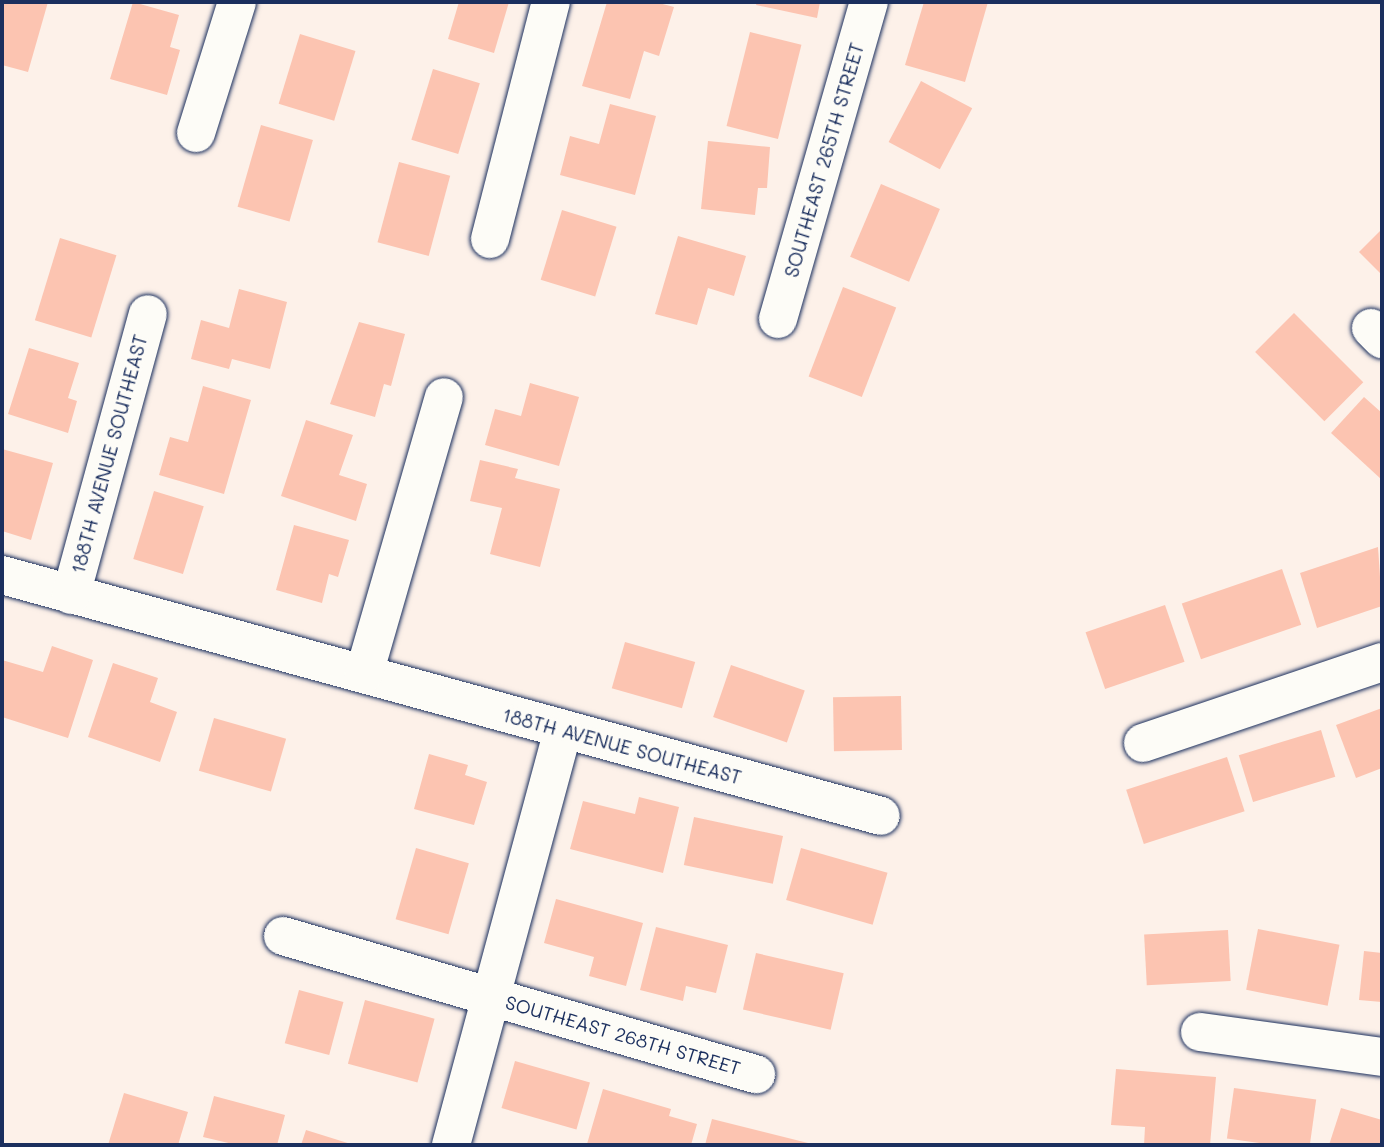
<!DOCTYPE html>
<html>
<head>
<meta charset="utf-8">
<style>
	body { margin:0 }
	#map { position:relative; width:1384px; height:1147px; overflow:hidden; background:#fdf1e9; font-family:Mali,sans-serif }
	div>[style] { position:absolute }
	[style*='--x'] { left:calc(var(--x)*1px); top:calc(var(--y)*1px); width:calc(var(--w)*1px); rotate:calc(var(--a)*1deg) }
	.building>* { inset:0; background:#fcc4b1; transform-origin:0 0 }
	.roads { filter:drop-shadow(0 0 2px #1b2f5e) drop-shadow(0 0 2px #1b2f5e) }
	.minor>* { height:38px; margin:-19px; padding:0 19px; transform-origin:19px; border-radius:19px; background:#fdfcf7 }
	span { translate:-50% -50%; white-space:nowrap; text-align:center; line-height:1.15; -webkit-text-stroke:6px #fdfcf7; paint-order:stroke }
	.street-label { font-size:19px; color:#1b2f5e }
	.frame { position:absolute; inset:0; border:4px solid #1b2f5e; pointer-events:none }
</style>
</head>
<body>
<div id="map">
	<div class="building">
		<i style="clip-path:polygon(2px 2px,48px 2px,28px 72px,2px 65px)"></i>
		<i style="clip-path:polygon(133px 2px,179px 15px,170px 47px,180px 50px,167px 95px,110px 79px)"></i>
		<i style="clip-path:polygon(459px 2px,509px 2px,494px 53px,448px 39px)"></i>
		<i style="clip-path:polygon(607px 2px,655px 2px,674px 7px,659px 56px,644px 51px,630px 99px,582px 86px)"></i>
		<i style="clip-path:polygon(757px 2px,820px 2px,817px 18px,756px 5px)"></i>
		<i style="clip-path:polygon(924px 2px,988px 2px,965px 82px,905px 65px)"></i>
		<i style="left:750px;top:32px;width:53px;height:97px;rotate:14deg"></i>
		<i style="left:300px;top:34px;width:58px;height:73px;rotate:17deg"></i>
		<i style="left:433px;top:69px;width:49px;height:74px;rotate:17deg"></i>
		<i style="left:921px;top:81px;width:58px;height:69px;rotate:28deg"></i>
		<i style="clip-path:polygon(610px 104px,656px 116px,635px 195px,560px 175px,570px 136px,599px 144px)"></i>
		<i style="left:261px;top:125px;width:54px;height:85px;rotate:16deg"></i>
		<i style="clip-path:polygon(708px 141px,770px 147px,767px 188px,758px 188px,755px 215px,701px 209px)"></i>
		<i style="left:399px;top:162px;width:53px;height:83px;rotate:15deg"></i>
		<i style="left:881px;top:184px;width:64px;height:79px;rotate:23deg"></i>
		<i style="left:562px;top:210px;width:57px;height:73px;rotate:17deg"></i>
		<i style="clip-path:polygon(1382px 229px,1382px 275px,1359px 252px)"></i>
		<i style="clip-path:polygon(678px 236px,746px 256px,734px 296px,708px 288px,697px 325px,655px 314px)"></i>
		<i style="left:60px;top:238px;width:59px;height:86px;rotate:17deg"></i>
		<i style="left:843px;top:287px;width:57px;height:96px;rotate:21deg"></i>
		<i style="clip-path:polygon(239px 289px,287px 302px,270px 369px,232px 359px,229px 369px,191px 359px,201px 320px,229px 328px)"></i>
		<i style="left:1294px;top:313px;width:98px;height:55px;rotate:45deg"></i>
		<i style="clip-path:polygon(359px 322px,405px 334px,391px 386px,384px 384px,375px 417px,330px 404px)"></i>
		<i style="clip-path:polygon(29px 348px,79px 363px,68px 398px,77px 401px,68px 433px,8px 414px)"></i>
		<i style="clip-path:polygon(530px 383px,579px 397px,559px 466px,485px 445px,495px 409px,521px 416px)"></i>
		<i style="clip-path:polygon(203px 386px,251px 400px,224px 494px,159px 475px,170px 437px,188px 442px)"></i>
		<i style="clip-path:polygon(1364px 397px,1382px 413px,1382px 480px,1331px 433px)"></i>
		<i style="clip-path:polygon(306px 420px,353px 435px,339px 475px,367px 484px,356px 521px,281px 496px)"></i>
		<i style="clip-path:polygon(2px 449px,53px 463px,31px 540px,2px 531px)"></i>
		<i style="clip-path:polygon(480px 460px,518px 469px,515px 478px,560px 489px,540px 567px,490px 554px,502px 508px,470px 501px)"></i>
		<i style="left:154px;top:491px;width:52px;height:71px;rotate:17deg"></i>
		<i style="clip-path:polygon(294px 525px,349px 540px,338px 577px,329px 574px,322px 603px,276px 590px)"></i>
		<i style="clip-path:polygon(1378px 547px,1382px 606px,1317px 628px,1300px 573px)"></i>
		<i style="left:1282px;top:569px;width:59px;height:106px;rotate:71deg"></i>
		<i style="left:1165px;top:605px;width:60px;height:84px;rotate:71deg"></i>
		<i style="left:625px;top:642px;width:73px;height:48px;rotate:16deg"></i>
		<i style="clip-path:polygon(52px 646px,93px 660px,68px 738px,2px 717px,2px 660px,43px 672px)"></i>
		<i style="clip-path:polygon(113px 663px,158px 678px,150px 702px,177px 712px,160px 762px,88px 737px)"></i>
		<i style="left:731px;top:665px;width:78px;height:55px;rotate:19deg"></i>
		<i style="left:901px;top:696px;width:54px;height:68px;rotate:89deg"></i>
		<i style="clip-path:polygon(1382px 708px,1382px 768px,1356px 778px,1336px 725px)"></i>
		<i style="left:214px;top:718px;width:75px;height:55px;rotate:16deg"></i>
		<i style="left:1321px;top:730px;width:49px;height:86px;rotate:73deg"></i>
		<i style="clip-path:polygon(429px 754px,468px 765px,465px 775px,487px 782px,474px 825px,414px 809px)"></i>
		<i style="left:1227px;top:757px;width:57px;height:106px;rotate:72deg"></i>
		<i style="clip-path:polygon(639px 797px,679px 807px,663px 873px,570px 849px,583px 801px,635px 814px)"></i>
		<i style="left:694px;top:817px;width:91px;height:49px;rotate:12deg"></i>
		<i style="left:416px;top:848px;width:55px;height:74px;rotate:16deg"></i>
		<i style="left:801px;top:848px;width:90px;height:54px;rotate:16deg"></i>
		<i style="clip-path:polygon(556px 899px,643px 923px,626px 986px,589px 976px,594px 957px,544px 943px)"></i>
		<i style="clip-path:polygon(656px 927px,728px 945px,716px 993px,686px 986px,683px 1001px,640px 990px)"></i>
		<i style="left:1258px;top:929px;width:83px;height:62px;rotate:11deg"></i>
		<i style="left:1228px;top:930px;width:51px;height:84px;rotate:87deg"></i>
		<i style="clip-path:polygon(1364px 951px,1382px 953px,1382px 1002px,1359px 1000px)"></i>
		<i style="left:756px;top:953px;width:90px;height:58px;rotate:13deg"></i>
		<i style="left:299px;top:990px;width:46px;height:55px;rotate:15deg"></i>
		<i style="left:365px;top:1000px;width:72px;height:66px;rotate:15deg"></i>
		<i style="left:515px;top:1061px;width:78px;height:49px;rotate:16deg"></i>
		<i style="clip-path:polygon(1116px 1069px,1216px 1077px,1210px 1145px,1144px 1145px,1145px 1127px,1111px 1125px)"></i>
		<i style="left:1234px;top:1088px;width:83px;height:51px;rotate:8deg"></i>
		<i style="clip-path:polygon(603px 1089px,671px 1109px,669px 1116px,697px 1124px,691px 1145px,587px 1144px)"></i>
		<i style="clip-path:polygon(124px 1093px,188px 1112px,178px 1145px,108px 1145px)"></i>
		<i style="clip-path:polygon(214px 1096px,285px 1115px,277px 1145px,237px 1145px,203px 1137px)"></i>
		<i style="clip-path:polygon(1341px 1108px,1382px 1120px,1382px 1145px,1329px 1145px)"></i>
		<i style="clip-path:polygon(712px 1119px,812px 1144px,812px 1145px,705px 1145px)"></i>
		<i style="clip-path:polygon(306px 1130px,354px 1145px,301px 1145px)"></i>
	</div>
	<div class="roads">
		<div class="minor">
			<i style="--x:196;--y:133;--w:137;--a:-72.6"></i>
			<i style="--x:490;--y:239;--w:245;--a:-75.6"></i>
			<i style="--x:778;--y:319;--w:330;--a:-74"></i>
			<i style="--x:1371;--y:328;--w:16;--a:45"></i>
			<i style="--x:2;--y:575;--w:911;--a:15.33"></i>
			<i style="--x:71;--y:595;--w:291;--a:-74.7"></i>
			<i style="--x:364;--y:674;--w:288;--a:-73.9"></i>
			<i style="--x:1143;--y:743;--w:252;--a:-18.7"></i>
			<i style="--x:283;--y:936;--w:493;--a:16.3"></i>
			<i style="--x:1200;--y:1032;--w:184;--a:7.8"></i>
			<i style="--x:451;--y:1145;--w:429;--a:-74.9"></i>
		</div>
	</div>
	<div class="street-label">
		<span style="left:824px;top:160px;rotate:-74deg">SOUTHEAST 265TH STREET</span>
		<span style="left:109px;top:454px;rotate:-75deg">188TH AVENUE SOUTHEAST</span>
		<span style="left:622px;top:746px;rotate:15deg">188TH AVENUE SOUTHEAST</span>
		<span style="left:623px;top:1035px;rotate:16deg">SOUTHEAST 268TH STREET</span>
	</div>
	<div class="frame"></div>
</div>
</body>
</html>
